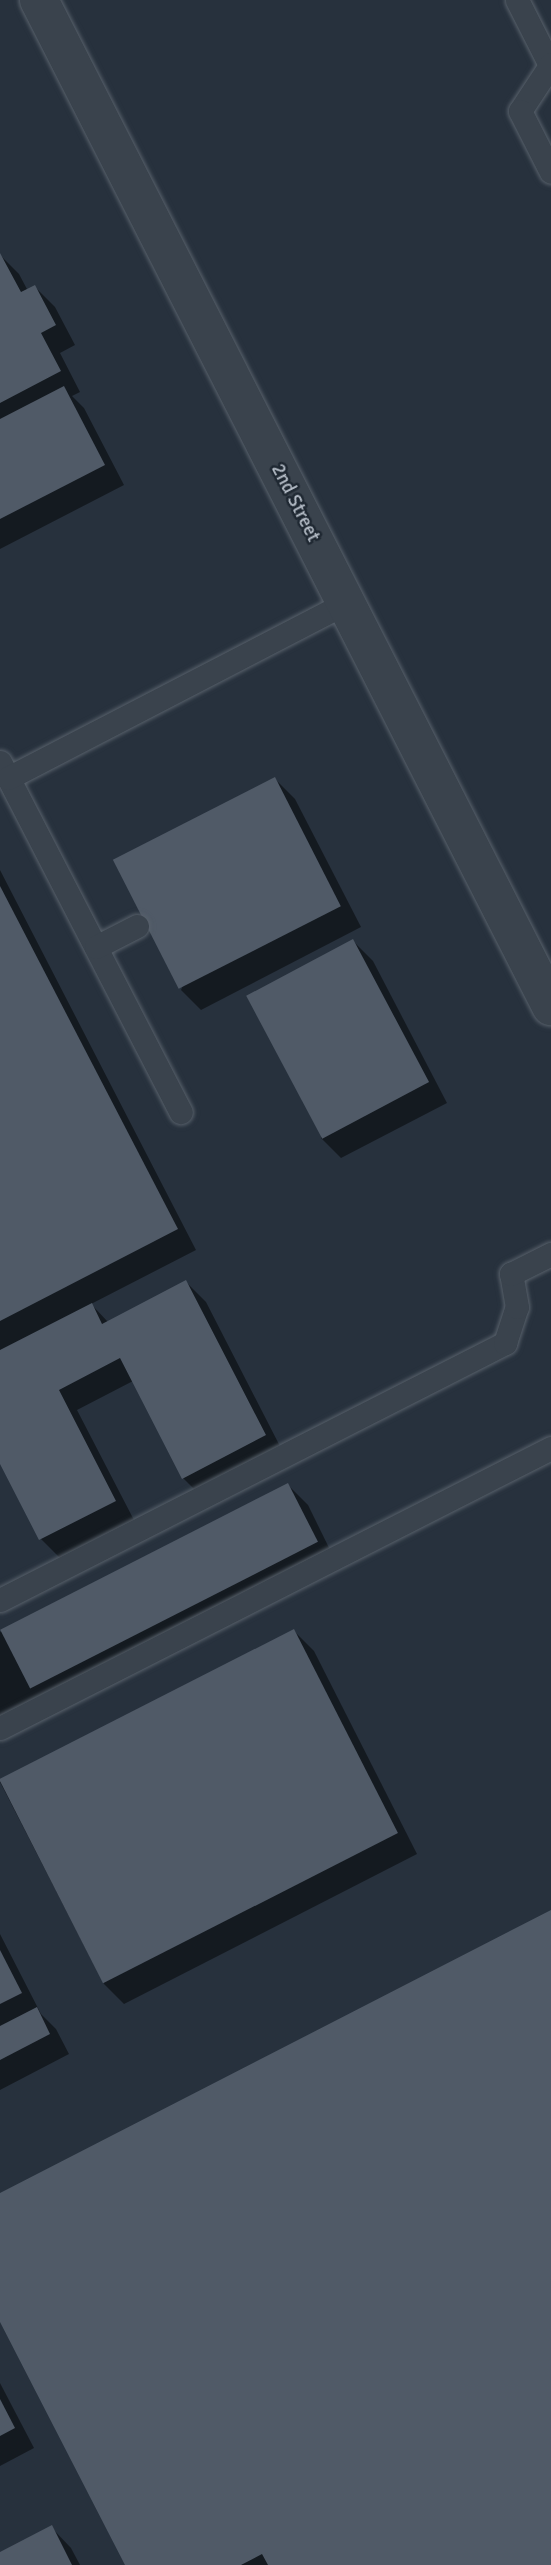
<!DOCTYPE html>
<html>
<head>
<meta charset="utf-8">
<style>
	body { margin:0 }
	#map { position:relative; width:551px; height:2565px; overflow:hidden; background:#27313d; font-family:Signika,sans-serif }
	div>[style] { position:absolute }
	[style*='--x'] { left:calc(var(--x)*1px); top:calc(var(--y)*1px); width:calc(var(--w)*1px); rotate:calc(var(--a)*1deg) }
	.shadow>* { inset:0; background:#0007 }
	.building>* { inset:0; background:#505a67; transform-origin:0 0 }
	.roads { filter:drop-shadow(0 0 2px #58616b) drop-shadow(0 0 2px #58616b) }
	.service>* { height:23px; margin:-11.5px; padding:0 11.5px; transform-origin:11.5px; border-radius:11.5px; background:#3a434d }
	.tertiary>* { height:38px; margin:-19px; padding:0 19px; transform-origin:19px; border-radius:19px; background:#3a434d }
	span { translate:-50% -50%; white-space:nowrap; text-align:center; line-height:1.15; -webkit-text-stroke:5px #1f2832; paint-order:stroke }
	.street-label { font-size:19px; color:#b6bec8 }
</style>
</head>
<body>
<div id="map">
	<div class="shadow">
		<i style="clip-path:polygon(0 255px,19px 274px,28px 291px,35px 287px,55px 307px,75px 345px,60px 353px,80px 392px,72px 396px,84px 408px,124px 485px,0 549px)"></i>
		<i style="clip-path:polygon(275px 779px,295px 799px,361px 927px,201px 1010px,181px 990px)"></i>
		<i style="clip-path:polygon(0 870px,196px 1250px,91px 1304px,108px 1322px,186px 1282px,206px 1302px,285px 1456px,203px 1498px,183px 1478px,133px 1381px,77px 1410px,135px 1522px,61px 1559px,41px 1539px,0 1461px)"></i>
		<i style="clip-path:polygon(353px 941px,373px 961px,447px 1103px,341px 1158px,321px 1138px)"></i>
		<i style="clip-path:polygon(288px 1485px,308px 1505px,336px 1562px,0 1734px,0 1632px)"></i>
		<i style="clip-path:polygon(294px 1631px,314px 1651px,417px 1854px,124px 2004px,104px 1984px,0 1782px)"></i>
		<i style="clip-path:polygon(551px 1912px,551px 2565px,127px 2565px,0 2318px,0 2195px)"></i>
		<i style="clip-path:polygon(0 1934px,41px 2014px,56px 2029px,69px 2054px,0 2090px)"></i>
		<i style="clip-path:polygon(0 2383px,34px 2448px,0 2466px)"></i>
		<i style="clip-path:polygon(51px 2527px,71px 2548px,80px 2565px,0 2565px,0 2554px)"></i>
	</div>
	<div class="building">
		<i style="clip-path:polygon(0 253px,21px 292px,35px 285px,56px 325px,41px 333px,61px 371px,0 403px)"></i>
		<i style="clip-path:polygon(64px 386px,105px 465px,0 519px,0 419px)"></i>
		<i style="left:275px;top:777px;width:145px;height:182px;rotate:63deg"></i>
		<i style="clip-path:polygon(0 886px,178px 1229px,0 1321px)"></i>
		<i style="left:353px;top:939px;width:162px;height:121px;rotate:62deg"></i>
		<i style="clip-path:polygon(186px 1280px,266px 1435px,182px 1479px,120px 1358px,59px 1390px,116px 1501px,39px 1540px,0 1464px,0 1350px,92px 1303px,102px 1324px)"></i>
		<i style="left:288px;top:1483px;width:66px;height:323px;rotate:63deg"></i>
		<i style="left:294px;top:1629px;width:229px;height:331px;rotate:63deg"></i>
		<i style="clip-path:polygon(551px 1910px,551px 2565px,268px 2565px,262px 2554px,241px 2565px,125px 2565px,0 2322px,0 2193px)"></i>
		<i style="clip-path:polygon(0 1950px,22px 1993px,0 2004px)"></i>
		<i style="clip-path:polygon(37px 2007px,50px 2034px,0 2060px,0 2026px)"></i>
		<i style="clip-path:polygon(0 2399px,15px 2428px,0 2436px)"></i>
		<i style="clip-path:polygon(52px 2525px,72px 2565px,0 2565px,0 2552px)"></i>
	</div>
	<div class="roads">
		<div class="service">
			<i style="--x:517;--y:0;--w:73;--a:63.1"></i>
			<i style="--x:551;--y:64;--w:56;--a:123.4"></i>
			<i style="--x:520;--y:111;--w:68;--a:63.1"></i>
			<i style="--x:0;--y:762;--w:394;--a:62.7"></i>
			<i style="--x:8;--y:778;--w:381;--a:-27.4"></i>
			<i style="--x:96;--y:947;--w:46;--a:-27.1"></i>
			<i style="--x:0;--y:1600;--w:567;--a:-26.97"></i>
			<i style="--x:505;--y:1343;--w:38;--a:-72"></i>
			<i style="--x:517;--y:1307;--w:34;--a:-100"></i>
			<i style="--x:511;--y:1274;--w:45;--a:-26.6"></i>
			<i style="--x:0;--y:1728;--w:618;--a:-26.94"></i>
		</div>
		<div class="tertiary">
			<i style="--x:39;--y:0;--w:1129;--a:63.03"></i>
		</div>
	</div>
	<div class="street-label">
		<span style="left:295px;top:503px;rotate:63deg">2nd Street</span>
	</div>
</div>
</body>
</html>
